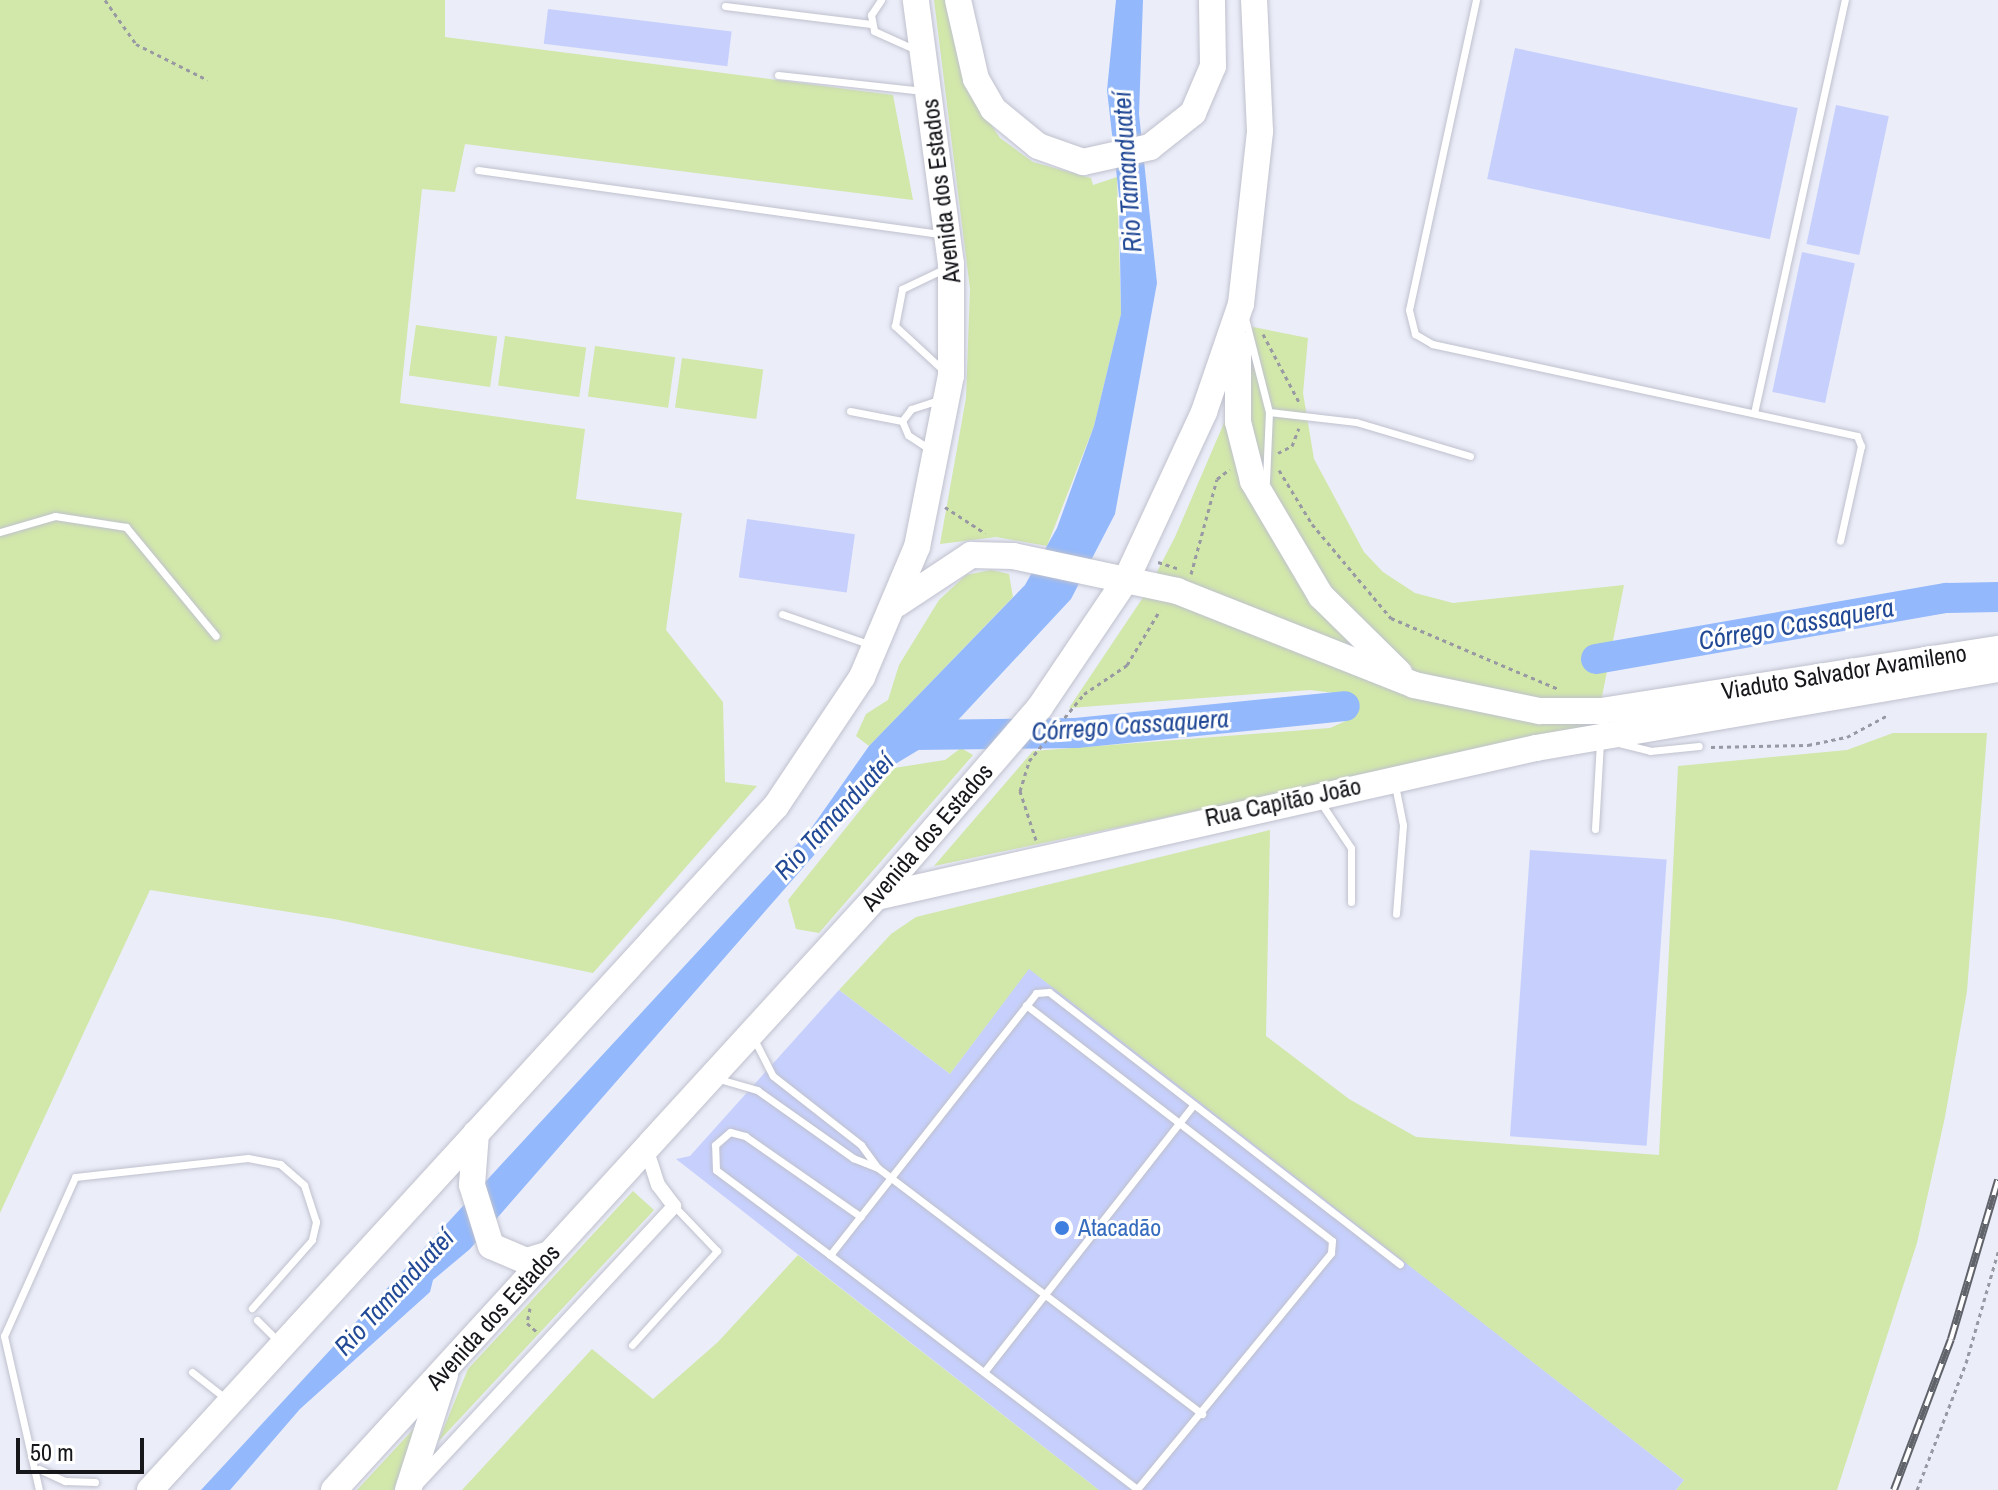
<!DOCTYPE html>
<html>
<head>
<meta charset="utf-8">
<style>
	body { margin:0 }
	#map { position:relative; width:1998px; height:1490px; overflow:hidden; background:#ebedf9; font-family:"Archivo Narrow",sans-serif }
	div>[style] { position:absolute }
	[style*='--x'] { left:calc(var(--x)*1px); top:calc(var(--y)*1px); width:calc(var(--w)*1px); rotate:calc(var(--a)*1deg) }
	.green>* { inset:0; background:#d2e7aa; transform-origin:0 0 }
	.water>* { inset:0; background:#93b8fb }
	.river>* { height:30px; margin:-15px; padding:0 15px; transform-origin:15px; border-radius:15px; background:#93b8fb }
	.building>* { inset:0; background:#c7d0fd; transform-origin:0 0 }
	.path>* { height:3px; margin-top:-1.5px; transform-origin:0; background:repeating-linear-gradient(90deg,#9899a2 0 4px,transparent 0 8px) }
	.roads { filter:drop-shadow(0 0 2px #bfc1cd) drop-shadow(0 0 2px #bfc1cd) }
	.lane>* { height:7px; margin:-3.5px; padding:0 3.5px; transform-origin:3.5px; border-radius:3.5px; background:#fff }
	.street>* { height:14px; margin:-7px; padding:0 7px; transform-origin:7px; border-radius:7px; background:#fff }
	.highway>* { height:26px; margin:-13px; padding:0 13px; transform-origin:13px; border-radius:13px; background:#fff }
	.rail>* { height:8px; margin-top:-4px; transform-origin:0; background:repeating-linear-gradient(90deg,#fff 0 15px,#61636a 0 30px); box-sizing:border-box; border-block:2px solid #61636a }
	.dots>* { width:22px; height:22px; translate:-50% -50%; box-sizing:border-box; border:4px solid #fff; border-radius:50% }
	span { translate:-50% -50%; white-space:nowrap; text-align:center; line-height:1.15; -webkit-text-stroke:6px #fff; paint-order:stroke }
	.street-label { font-size:24px; color:#16171b }
	.shop-label { font-size:24px; color:#366cbe }
	.left { translate:0 -50%; text-align:left }
	.water-label { font-size:26px; color:#224996; font-style:italic }
	.scale { position:absolute; left:16px; top:1438px; width:128px; height:36px; box-sizing:border-box; border:4px solid #16171b; border-top:0; padding-left:10px; font-size:24px; line-height:28px; white-space:nowrap; color:#16171b; -webkit-text-stroke:6px #fff; paint-order:stroke }
</style>
</head>
<body>
<div id="map">
	<div class="green">
		<i style="clip-path:polygon(0 0,445px 0,445px 37px,893px 95px,913px 200px,465px 144px,455px 192px,422px 189px,400px 403px,585px 429px,576px 499px,682px 513px,666px 630px,723px 702px,725px 782px,757px 786px,593px 973px,334px 919px,150px 890px,0 1213px)"></i>
		<i style="clip-path:polygon(934px 0,947px 0,970px 93px,1000px 138px,1033px 162px,1091px 178px,1093px 185px,1117px 177px,1121px 314px,1094px 426px,1047px 546px,996px 537px,940px 544px,966px 398px,970px 289px)"></i>
		<i style="left:416px;top:325px;width:82px;height:51px;rotate:8deg"></i>
		<i style="clip-path:polygon(1253px 327px,1308px 338px,1303px 393px,1314px 459px,1364px 552px,1383px 572px,1415px 593px,1453px 603px,1624px 585px,1596px 727px,934px 866px,1033px 751px,1330px 728px,1348px 720px,1343px 694px,1310px 690px,1069px 708px,1146px 593px,1175px 537px,1227px 416px)"></i>
		<i style="left:505px;top:336px;width:82px;height:50px;rotate:8deg"></i>
		<i style="left:595px;top:346px;width:81px;height:51px;rotate:8deg"></i>
		<i style="left:682px;top:358px;width:82px;height:50px;rotate:8deg"></i>
		<i style="clip-path:polygon(991px 570px,1009px 574px,1013px 597px,869px 746px,856px 736px,866px 714px,888px 700px,899px 665px,939px 600px,966px 575px)"></i>
		<i style="clip-path:polygon(1893px 733px,1987px 733px,1967px 991px,1945px 1117px,1917px 1243px,1837px 1490px,1676px 1490px,1684px 1480px,1029px 970px,950px 1074px,839px 990px,891px 934px,916px 917px,1270px 830px,1266px 1036px,1349px 1099px,1416px 1137px,1659px 1155px,1678px 766px,1847px 750px)"></i>
		<i style="clip-path:polygon(961px 748px,973px 755px,819px 933px,796px 929px,788px 900px,894px 768px,945px 760px)"></i>
		<i style="clip-path:polygon(633px 1191px,654px 1210px,438px 1442px,468px 1369px)"></i>
		<i style="clip-path:polygon(798px 1255px,1099px 1490px,462px 1490px,592px 1349px,653px 1399px,718px 1342px)"></i>
		<i style="clip-path:polygon(419px 1423px,394px 1490px,357px 1490px)"></i>
	</div>
	<div class="water">
		<i style="clip-path:polygon(1116px 0,1143px 0,1139px 114px,1157px 283px,1115px 514px,1071px 599px,945px 734px,892px 766px,470px 1249px,433px 1280px,430px 1292px,300px 1409px,230px 1490px,201px 1490px,810px 830px,869px 746px,1025px 585px,1057px 528px,1094px 426px,1121px 314px,1119px 196px,1107px 90px)"></i>
	</div>
	<div class="river">
		<i style="--x:1596;--y:659;--w:356;--a:-9.9"></i>
		<i style="--x:1947;--y:598;--w:51;--a:-1.1"></i>
		<i style="--x:914;--y:735;--w:162;--a:-0.7"></i>
		<i style="--x:1076;--y:733;--w:270;--a:-5.7"></i>
	</div>
	<div class="building">
		<i style="left:548px;top:9px;width:185px;height:35px;rotate:7deg"></i>
		<i style="left:1515px;top:48px;width:289px;height:134px;rotate:12deg"></i>
		<i style="left:1836px;top:105px;width:54px;height:142px;rotate:12deg"></i>
		<i style="left:1802px;top:252px;width:54px;height:143px;rotate:12deg"></i>
		<i style="left:747px;top:519px;width:109px;height:59px;rotate:8deg"></i>
		<i style="left:1530px;top:850px;width:137px;height:287px;rotate:4deg"></i>
		<i style="clip-path:polygon(1029px 969px,1684px 1480px,1676px 1490px,1099px 1490px,676px 1159px,690px 1156px,839px 990px,950px 1074px)"></i>
	</div>
	<div class="path">
		<i style="--x:105;--y:0;--w:54;--a:54.8"></i>
		<i style="--x:136;--y:44;--w:80;--a:26.6"></i>
		<i style="--x:1263;--y:334;--w:79;--a:62.1"></i>
		<i style="--x:1278;--y:453;--w:16;--a:-27"></i>
		<i style="--x:1292;--y:446;--w:19;--a:-69"></i>
		<i style="--x:1279;--y:470;--w:63;--a:58.6"></i>
		<i style="--x:1312;--y:524;--w:123;--a:50"></i>
		<i style="--x:1391;--y:618;--w:181;--a:23"></i>
		<i style="--x:945;--y:507;--w:48;--a:33"></i>
		<i style="--x:1158;--y:562;--w:20;--a:18"></i>
		<i style="--x:1191;--y:574;--w:98;--a:-74.7"></i>
		<i style="--x:1217;--y:479;--w:16;--a:-38"></i>
		<i style="--x:1711;--y:747;--w:97;--a:-1.2"></i>
		<i style="--x:1808;--y:745;--w:40;--a:-12"></i>
		<i style="--x:1847;--y:737;--w:47;--a:-28.2"></i>
		<i style="--x:1036;--y:840;--w:52;--a:-108.1"></i>
		<i style="--x:1020;--y:791;--w:31;--a:-73"></i>
		<i style="--x:1029;--y:761;--w:87;--a:-50.6"></i>
		<i style="--x:1084;--y:694;--w:52;--a:-34"></i>
		<i style="--x:1127;--y:665;--w:64;--a:-59"></i>
		<i style="--x:530;--y:1308;--w:15;--a:101"></i>
		<i style="--x:527;--y:1323;--w:13;--a:42"></i>
		<i style="--x:1917;--y:1490;--w:136;--a:-68.9"></i>
		<i style="--x:1966;--y:1363;--w:116;--a:-73.9"></i>
	</div>
	<div class="roads">
		<div class="lane">
			<i style="--x:881;--y:0;--w:18;--a:124"></i>
			<i style="--x:871;--y:15;--w:16;--a:79"></i>
			<i style="--x:874;--y:31;--w:46;--a:24.3"></i>
			<i style="--x:1476;--y:0;--w:317;--a:102.2"></i>
			<i style="--x:1409;--y:310;--w:25;--a:76"></i>
			<i style="--x:1415;--y:334;--w:20;--a:30"></i>
			<i style="--x:1432;--y:344;--w:435;--a:12.2"></i>
			<i style="--x:1857;--y:436;--w:11;--a:68"></i>
			<i style="--x:1861;--y:446;--w:97;--a:102.5"></i>
			<i style="--x:725;--y:6;--w:147;--a:7"></i>
			<i style="--x:778;--y:75;--w:146;--a:6.3"></i>
			<i style="--x:478;--y:170;--w:468;--a:7.9"></i>
			<i style="--x:1245;--y:318;--w:97;--a:75.7"></i>
			<i style="--x:1269;--y:412;--w:70;--a:92.5"></i>
			<i style="--x:944;--y:371;--w:67;--a:-137.4"></i>
			<i style="--x:895;--y:326;--w:38;--a:-79"></i>
			<i style="--x:902;--y:289;--w:49;--a:-25.5"></i>
			<i style="--x:850;--y:411;--w:53;--a:10.9"></i>
			<i style="--x:1269;--y:412;--w:88;--a:6.6"></i>
			<i style="--x:1356;--y:422;--w:119;--a:16.6"></i>
			<i style="--x:1754;--y:413;--w:423;--a:-77.6"></i>
			<i style="--x:931;--y:450;--w:27;--a:-147"></i>
			<i style="--x:908;--y:435;--w:15;--a:-113"></i>
			<i style="--x:902;--y:421;--w:15;--a:-53"></i>
			<i style="--x:911;--y:409;--w:28;--a:-18"></i>
			<i style="--x:0;--y:532;--w:57;--a:-16.2"></i>
			<i style="--x:55;--y:516;--w:72;--a:8.8"></i>
			<i style="--x:126;--y:527;--w:141;--a:50.5"></i>
			<i style="--x:782;--y:614;--w:94;--a:19.2"></i>
			<i style="--x:1619;--y:743;--w:32;--a:14"></i>
			<i style="--x:1650;--y:751;--w:49;--a:-5.8"></i>
			<i style="--x:1395;--y:785;--w:41;--a:78.7"></i>
			<i style="--x:1403;--y:825;--w:89;--a:94.5"></i>
			<i style="--x:1321;--y:803;--w:54;--a:56.3"></i>
			<i style="--x:1351;--y:848;--w:54;--a:90"></i>
			<i style="--x:1595;--y:829;--w:86;--a:-86.7"></i>
			<i style="--x:1026;--y:1005;--w:386;--a:37.6"></i>
			<i style="--x:1332;--y:1241;--w:12;--a:95"></i>
			<i style="--x:1331;--y:1253;--w:306;--a:129.4"></i>
			<i style="--x:1137;--y:1489;--w:386;--a:-142.7"></i>
			<i style="--x:830;--y:1255;--w:333;--a:-51.8"></i>
			<i style="--x:1036;--y:993;--w:13;--a:-4"></i>
			<i style="--x:1049;--y:992;--w:444;--a:37.8"></i>
			<i style="--x:755;--y:1041;--w:39;--a:63"></i>
			<i style="--x:773;--y:1076;--w:112;--a:38.1"></i>
			<i style="--x:861;--y:1145;--w:27;--a:54"></i>
			<i style="--x:719;--y:1079;--w:40;--a:16"></i>
			<i style="--x:757;--y:1090;--w:118;--a:35.3"></i>
			<i style="--x:853;--y:1158;--w:27;--a:22"></i>
			<i style="--x:878;--y:1168;--w:407;--a:37.2"></i>
			<i style="--x:830;--y:1255;--w:142;--a:-143.3"></i>
			<i style="--x:716;--y:1170;--w:25;--a:-92"></i>
			<i style="--x:715;--y:1145;--w:20;--a:-41"></i>
			<i style="--x:730;--y:1132;--w:16;--a:15"></i>
			<i style="--x:745;--y:1136;--w:141;--a:34.9"></i>
			<i style="--x:257;--y:1320;--w:30;--a:45"></i>
			<i style="--x:632;--y:1345;--w:127;--a:-47.9"></i>
			<i style="--x:717;--y:1251;--w:62;--a:-133.7"></i>
			<i style="--x:192;--y:1372;--w:42;--a:38.2"></i>
			<i style="--x:984;--y:1372;--w:340;--a:-51.9"></i>
			<i style="--x:39;--y:1469;--w:29;--a:25"></i>
			<i style="--x:65;--y:1481;--w:30;--a:2"></i>
			<i style="--x:39;--y:1490;--w:158;--a:-102.8"></i>
			<i style="--x:4;--y:1336;--w:174;--a:-65.9"></i>
			<i style="--x:75;--y:1177;--w:174;--a:-6.3"></i>
			<i style="--x:248;--y:1158;--w:33;--a:11"></i>
			<i style="--x:280;--y:1164;--w:32;--a:41"></i>
			<i style="--x:304;--y:1185;--w:39;--a:72"></i>
			<i style="--x:316;--y:1222;--w:18;--a:103"></i>
			<i style="--x:312;--y:1240;--w:91;--a:131.4"></i>
		</div>
		<div class="street">
			<i style="--x:417;--y:1483;--w:378;--a:-47.1"></i>
			<i style="--x:674;--y:1206;--w:26;--a:-127"></i>
			<i style="--x:658;--y:1185;--w:36;--a:-108"></i>
		</div>
		<div class="highway">
			<i style="--x:958;--y:0;--w:81;--a:77.2"></i>
			<i style="--x:976;--y:79;--w:34;--a:60"></i>
			<i style="--x:993;--y:109;--w:58;--a:39.4"></i>
			<i style="--x:1038;--y:146;--w:48;--a:19.6"></i>
			<i style="--x:1083;--y:162;--w:69;--a:-12.6"></i>
			<i style="--x:1150;--y:147;--w:55;--a:-38.3"></i>
			<i style="--x:1193;--y:113;--w:51;--a:-66.9"></i>
			<i style="--x:1213;--y:66;--w:66;--a:-90.9"></i>
			<i style="--x:1238;--y:343;--w:79;--a:90"></i>
			<i style="--x:1238;--y:422;--w:61;--a:75.7"></i>
			<i style="--x:1253;--y:481;--w:134;--a:59.4"></i>
			<i style="--x:1321;--y:596;--w:110;--a:44.6"></i>
			<i style="--x:897;--y:604;--w:89;--a:-33.5"></i>
			<i style="--x:971;--y:555;--w:42;--a:1.4"></i>
			<i style="--x:1013;--y:556;--w:168;--a:12"></i>
			<i style="--x:1177;--y:591;--w:255;--a:21.6"></i>
			<i style="--x:1414;--y:685;--w:129;--a:11.7"></i>
			<i style="--x:1540;--y:711;--w:61;--a:0"></i>
			<i style="--x:1601;--y:711;--w:402;--a:-8.9"></i>
			<i style="--x:876;--y:897;--w:677;--a:-12.72"></i>
			<i style="--x:1536;--y:748;--w:469;--a:-9.7"></i>
			<i style="--x:476;--y:1133;--w:52;--a:94.4"></i>
			<i style="--x:472;--y:1185;--w:64;--a:72.7"></i>
			<i style="--x:491;--y:1246;--w:39;--a:23"></i>
			<i style="--x:527;--y:1261;--w:24;--a:-17"></i>
			<i style="--x:150;--y:1490;--w:927;--a:-47.54"></i>
			<i style="--x:776;--y:806;--w:155;--a:-56.3"></i>
			<i style="--x:862;--y:677;--w:141;--a:-67.1"></i>
			<i style="--x:917;--y:547;--w:174;--a:-78.8"></i>
			<i style="--x:951;--y:376;--w:112;--a:-90"></i>
			<i style="--x:951;--y:264;--w:266;--a:-97.6"></i>
			<i style="--x:334;--y:1490;--w:803;--a:-47.57"></i>
			<i style="--x:876;--y:897;--w:251;--a:-49.2"></i>
			<i style="--x:1040;--y:707;--w:156;--a:-56"></i>
			<i style="--x:1127;--y:578;--w:183;--a:-65.1"></i>
			<i style="--x:1204;--y:412;--w:114;--a:-71.1"></i>
			<i style="--x:1241;--y:304;--w:174;--a:-83.7"></i>
			<i style="--x:1260;--y:131;--w:131;--a:-92.6"></i>
			<i style="--x:408;--y:1490;--w:121;--a:-72.2"></i>
		</div>
	</div>
	<div class="rail">
		<i style="--x:1894;--y:1490;--w:161;--a:-69.3"></i>
		<i style="--x:1951;--y:1339;--w:166;--a:-73.5"></i>
	</div>
	<div class="dots">
		<i style="left:1062px;top:1228px;background:#3f7fe0"></i>
	</div>
	<div class="street-label">
		<span style="left:941px;top:191px;rotate:-97deg">Avenida dos Estados</span>
		<span style="left:1844px;top:672px;rotate:-9deg">Viaduto Salvador Avamileno</span>
		<span style="left:1283px;top:802px;rotate:-12deg">Rua Capitão João</span>
		<span style="left:927px;top:837px;rotate:-49deg">Avenida dos Estados</span>
		<span style="left:493px;top:1317px;rotate:-48deg">Avenida dos Estados</span>
	</div>
	<div class="shop-label">
		<span class="left" style="left:1078px;top:1228px">Atacadão</span>
	</div>
	<div class="water-label">
		<span style="left:1127px;top:172px;rotate:-94deg">Rio Tamanduateí</span>
		<span style="left:1796px;top:624px;rotate:-10deg">Córrego Cassaquera</span>
		<span style="left:1130px;top:725px;rotate:-4deg">Córrego Cassaquera</span>
		<span style="left:834px;top:816px;rotate:-47deg">Rio Tamanduateí</span>
		<span style="left:394px;top:1292px;rotate:-47deg">Rio Tamanduateí</span>
	</div>
	<div class="scale">50 m</div>
</div>
</body>
</html>
